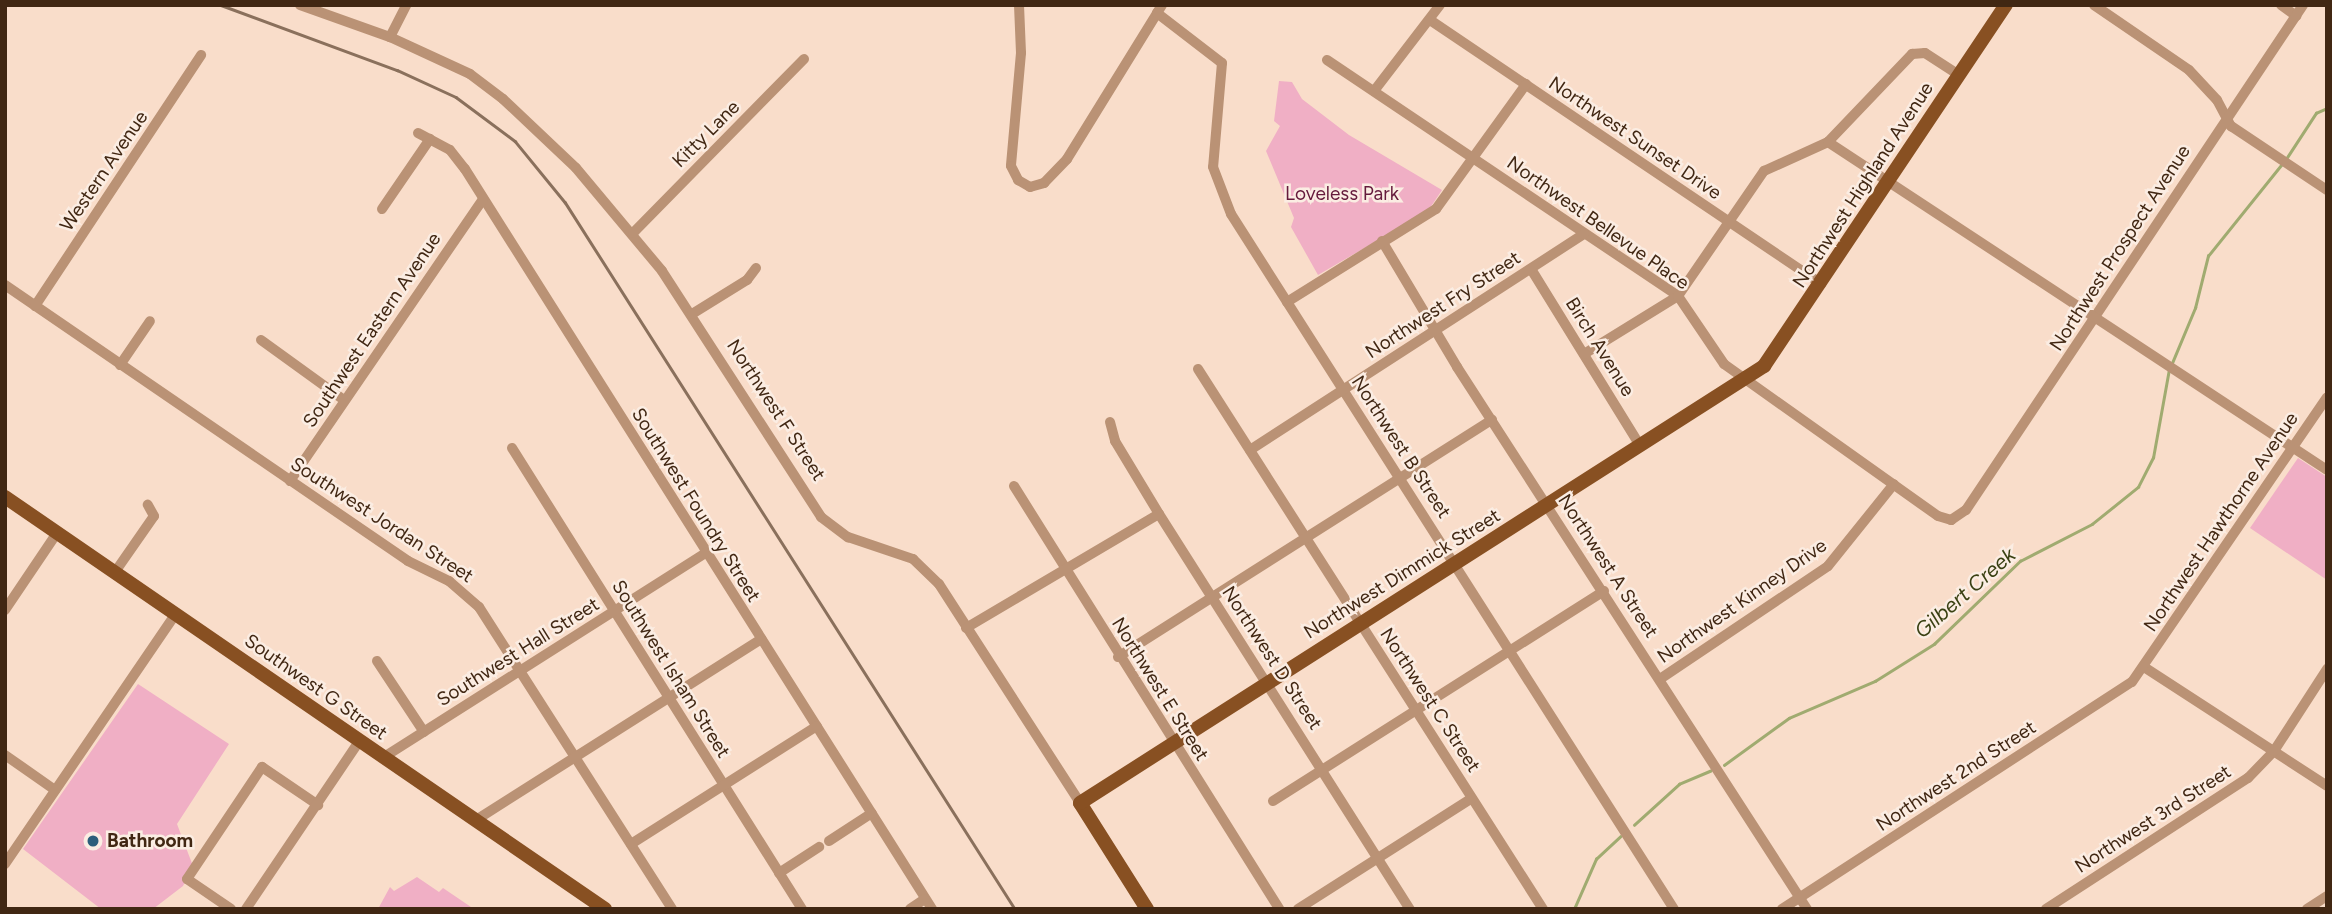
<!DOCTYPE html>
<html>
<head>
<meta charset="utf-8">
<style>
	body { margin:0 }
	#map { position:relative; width:2332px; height:914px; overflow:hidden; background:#f9ddca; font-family:Figtree,sans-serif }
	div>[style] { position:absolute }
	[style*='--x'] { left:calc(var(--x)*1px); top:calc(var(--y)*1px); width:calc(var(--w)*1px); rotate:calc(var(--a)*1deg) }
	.green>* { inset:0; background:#f0afc5 }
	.stream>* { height:2.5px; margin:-1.25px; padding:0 1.25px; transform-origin:1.25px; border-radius:1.25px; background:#a0ab70 }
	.minor>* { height:10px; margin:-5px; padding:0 5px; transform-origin:5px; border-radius:5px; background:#ba9275 }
	.major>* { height:14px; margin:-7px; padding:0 7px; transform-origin:7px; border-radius:7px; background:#885022 }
	.rail>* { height:2.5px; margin:-1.25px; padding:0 1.25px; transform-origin:1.25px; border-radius:1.25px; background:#8a705c }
	.dots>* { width:19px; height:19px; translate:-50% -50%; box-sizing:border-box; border:4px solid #fbede3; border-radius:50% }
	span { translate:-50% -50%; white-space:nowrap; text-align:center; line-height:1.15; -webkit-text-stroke:5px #fbede3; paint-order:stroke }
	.street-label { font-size:19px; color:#412713 }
	.park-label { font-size:19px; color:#651a3c }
	.poi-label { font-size:19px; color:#412713; font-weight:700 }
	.left { translate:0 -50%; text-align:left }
	.water-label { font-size:21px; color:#3a4113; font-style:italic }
	.frame { position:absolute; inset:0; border:7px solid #412713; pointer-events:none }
</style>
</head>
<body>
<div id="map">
	<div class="green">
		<i style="clip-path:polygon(1279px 81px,1292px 82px,1302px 99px,1349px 135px,1442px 190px,1428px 211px,1318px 275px,1291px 227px,1294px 218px,1266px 151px,1280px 126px,1274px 121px)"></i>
		<i style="clip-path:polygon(2298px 458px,2327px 477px,2327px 580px,2250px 528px)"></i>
		<i style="clip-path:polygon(138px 684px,229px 744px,177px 824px,193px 866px,183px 886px,153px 909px,101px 909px,23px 849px)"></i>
		<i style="clip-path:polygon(417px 877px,439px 892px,443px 888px,471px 907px,378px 909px,390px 887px,394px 891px)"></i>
	</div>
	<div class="stream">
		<i style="--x:2286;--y:159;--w:55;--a:-56.9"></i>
		<i style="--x:2316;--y:113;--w:12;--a:-24"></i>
		<i style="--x:2172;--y:363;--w:60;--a:-67.3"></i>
		<i style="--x:2195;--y:308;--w:54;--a:-76"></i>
		<i style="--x:2208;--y:256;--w:118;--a:-51.2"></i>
		<i style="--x:1724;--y:765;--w:80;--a:-35.9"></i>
		<i style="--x:1789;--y:718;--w:94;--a:-23.3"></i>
		<i style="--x:1875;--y:681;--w:70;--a:-32.1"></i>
		<i style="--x:1934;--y:644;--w:120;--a:-44"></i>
		<i style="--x:2020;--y:561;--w:81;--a:-27.2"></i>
		<i style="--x:2092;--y:524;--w:59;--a:-38.8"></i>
		<i style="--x:2138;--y:487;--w:33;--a:-63"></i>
		<i style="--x:2153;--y:458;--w:90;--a:-79.8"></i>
		<i style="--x:1634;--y:825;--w:61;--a:-42.3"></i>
		<i style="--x:1679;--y:784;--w:34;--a:-23"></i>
		<i style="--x:1574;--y:909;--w:55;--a:-66.3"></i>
		<i style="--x:1596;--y:859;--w:33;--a:-43"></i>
	</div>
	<div class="minor">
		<i style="--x:300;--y:5;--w:96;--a:19.6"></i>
		<i style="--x:390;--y:37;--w:88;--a:24.8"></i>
		<i style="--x:470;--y:74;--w:41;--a:37.1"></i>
		<i style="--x:503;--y:99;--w:100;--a:43.4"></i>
		<i style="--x:576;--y:168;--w:134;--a:50.1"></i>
		<i style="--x:662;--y:271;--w:293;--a:57.1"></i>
		<i style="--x:821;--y:517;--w:34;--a:37"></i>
		<i style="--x:848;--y:537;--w:69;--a:18.7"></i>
		<i style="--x:913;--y:559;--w:36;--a:44"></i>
		<i style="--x:939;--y:584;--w:260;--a:57.2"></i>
		<i style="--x:1019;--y:5;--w:48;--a:87.6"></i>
		<i style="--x:1021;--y:53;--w:113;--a:95.1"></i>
		<i style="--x:1011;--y:166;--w:16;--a:63"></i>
		<i style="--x:1018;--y:180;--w:14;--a:30"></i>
		<i style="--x:1030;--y:187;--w:15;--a:-16"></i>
		<i style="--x:1044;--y:183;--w:33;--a:-46"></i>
		<i style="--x:1067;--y:159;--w:172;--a:-58.3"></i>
		<i style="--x:1162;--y:5;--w:9;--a:122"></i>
		<i style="--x:1157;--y:13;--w:82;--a:37.6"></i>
		<i style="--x:1222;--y:63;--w:104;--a:94.9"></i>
		<i style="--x:1213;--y:167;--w:50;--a:69"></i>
		<i style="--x:1231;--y:214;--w:824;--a:57.49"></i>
		<i style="--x:2094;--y:5;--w:115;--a:34.4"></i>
		<i style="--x:2189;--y:70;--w:41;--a:47"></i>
		<i style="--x:2217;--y:100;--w:30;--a:62"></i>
		<i style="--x:2231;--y:126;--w:115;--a:33.7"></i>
		<i style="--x:2281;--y:5;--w:19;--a:36"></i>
		<i style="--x:1430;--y:20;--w:472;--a:34"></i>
		<i style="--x:390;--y:37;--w:36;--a:-63"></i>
		<i style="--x:1327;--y:60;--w:423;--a:33.9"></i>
		<i style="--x:1678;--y:296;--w:82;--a:55.9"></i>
		<i style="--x:1724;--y:364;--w:262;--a:35.4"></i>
		<i style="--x:1938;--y:516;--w:14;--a:17"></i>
		<i style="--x:1951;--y:520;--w:18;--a:-34"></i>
		<i style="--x:1966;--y:510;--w:607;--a:-56.28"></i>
		<i style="--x:1374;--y:91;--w:108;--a:-52.5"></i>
		<i style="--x:418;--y:133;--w:36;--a:28"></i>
		<i style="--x:450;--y:150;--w:24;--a:52"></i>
		<i style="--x:465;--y:169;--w:875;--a:57.74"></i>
		<i style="--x:1828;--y:142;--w:597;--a:33.32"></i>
		<i style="--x:382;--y:209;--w:85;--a:-55.6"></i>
		<i style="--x:633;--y:233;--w:244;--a:-45.5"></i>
		<i style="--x:1382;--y:241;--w:147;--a:59.2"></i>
		<i style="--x:1457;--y:367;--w:645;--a:57.15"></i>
		<i style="--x:1531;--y:269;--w:206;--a:58.3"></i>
		<i style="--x:5;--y:285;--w:488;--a:34.4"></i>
		<i style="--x:408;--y:561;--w:46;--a:26"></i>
		<i style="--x:449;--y:581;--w:40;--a:41"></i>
		<i style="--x:479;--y:607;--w:358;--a:57.4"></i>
		<i style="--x:1287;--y:302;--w:176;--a:-32"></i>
		<i style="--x:1436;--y:209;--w:154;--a:-54.2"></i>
		<i style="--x:35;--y:306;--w:301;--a:-56.5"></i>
		<i style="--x:692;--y:314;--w:65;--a:-31.7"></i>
		<i style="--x:747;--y:280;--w:15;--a:-53"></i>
		<i style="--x:261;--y:340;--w:102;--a:35.9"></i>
		<i style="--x:1584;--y:354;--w:110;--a:-31.7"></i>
		<i style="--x:1678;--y:296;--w:152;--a:-55.5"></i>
		<i style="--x:1764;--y:171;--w:70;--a:-24.4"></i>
		<i style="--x:1828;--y:142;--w:122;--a:-46.3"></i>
		<i style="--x:1912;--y:54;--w:13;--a:-4"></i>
		<i style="--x:1925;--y:53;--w:40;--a:32.9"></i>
		<i style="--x:120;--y:365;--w:53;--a:-55.7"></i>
		<i style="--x:1198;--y:369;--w:641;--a:57.43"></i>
		<i style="--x:1110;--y:422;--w:20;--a:75"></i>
		<i style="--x:1115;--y:441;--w:85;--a:58.9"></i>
		<i style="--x:1159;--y:514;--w:468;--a:57.6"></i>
		<i style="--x:512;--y:448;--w:545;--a:57.83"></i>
		<i style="--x:1250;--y:450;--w:398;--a:-32.9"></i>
		<i style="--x:290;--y:481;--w:342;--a:-55.6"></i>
		<i style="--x:1014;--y:486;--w:499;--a:57.9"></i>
		<i style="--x:115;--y:572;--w:68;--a:-55.1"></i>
		<i style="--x:154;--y:516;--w:13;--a:-119"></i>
		<i style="--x:5;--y:610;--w:93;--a:-56"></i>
		<i style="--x:966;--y:628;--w:224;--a:-30.6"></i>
		<i style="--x:1118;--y:657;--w:443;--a:-32.4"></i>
		<i style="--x:377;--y:661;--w:85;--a:56.5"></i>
		<i style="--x:2144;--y:667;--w:218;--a:33"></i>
		<i style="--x:1660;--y:679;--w:202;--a:-33.9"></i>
		<i style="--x:1828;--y:566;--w:105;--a:-51.2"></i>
		<i style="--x:5;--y:755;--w:61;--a:35"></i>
		<i style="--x:384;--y:757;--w:381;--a:-32.4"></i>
		<i style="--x:1273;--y:801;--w:392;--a:-32.4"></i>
		<i style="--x:476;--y:820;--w:338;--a:-32.4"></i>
		<i style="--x:829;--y:841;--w:51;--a:-33.1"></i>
		<i style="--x:631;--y:844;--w:220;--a:-32.4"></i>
		<i style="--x:5;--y:864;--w:304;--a:-55.7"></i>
		<i style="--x:779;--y:873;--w:48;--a:-33"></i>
		<i style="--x:231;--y:909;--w:53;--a:-145.7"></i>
		<i style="--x:187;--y:879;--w:135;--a:-56.2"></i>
		<i style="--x:262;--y:767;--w:68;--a:34.2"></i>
		<i style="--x:246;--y:909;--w:204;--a:-56"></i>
		<i style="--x:910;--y:909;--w:18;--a:-34"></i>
		<i style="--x:1298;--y:909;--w:206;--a:-32.5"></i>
		<i style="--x:1782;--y:909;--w:417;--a:-33"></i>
		<i style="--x:2132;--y:682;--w:345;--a:-55.6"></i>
		<i style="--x:2046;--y:909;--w:241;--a:-33"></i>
		<i style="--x:2248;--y:778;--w:37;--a:-46"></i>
		<i style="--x:2274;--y:751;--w:98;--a:-57.1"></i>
		<i style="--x:2307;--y:909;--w:24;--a:-33"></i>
	</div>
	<div class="major">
		<i style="--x:5;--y:497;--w:728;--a:34.48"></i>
		<i style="--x:1147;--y:909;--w:125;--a:-122.3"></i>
		<i style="--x:1080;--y:803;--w:812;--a:-32.57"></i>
		<i style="--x:1764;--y:366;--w:435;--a:-56.2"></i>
	</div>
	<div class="rail">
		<i style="--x:221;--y:5;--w:188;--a:20.3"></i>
		<i style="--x:397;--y:70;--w:65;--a:24.6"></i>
		<i style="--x:456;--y:97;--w:74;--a:36.7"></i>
		<i style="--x:515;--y:141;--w:79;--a:50.7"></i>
		<i style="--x:565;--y:202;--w:838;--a:57.52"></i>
	</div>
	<div class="dots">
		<i style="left:93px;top:841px;background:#2c5e7b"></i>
	</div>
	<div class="street-label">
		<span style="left:706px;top:134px;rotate:-45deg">Kitty Lane</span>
		<span style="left:1635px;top:138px;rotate:34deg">Northwest Sunset Drive</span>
		<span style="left:104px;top:171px;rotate:-56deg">Western Avenue</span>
		<span style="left:1863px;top:185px;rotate:-57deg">Northwest Highland Avenue</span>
		<span style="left:1598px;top:223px;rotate:35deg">Northwest Bellevue Place</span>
		<span style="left:2120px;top:248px;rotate:-57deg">Northwest Prospect Avenue</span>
		<span style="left:1443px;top:305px;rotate:-33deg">Northwest Fry Street</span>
		<span style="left:372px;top:330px;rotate:-56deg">Southwest Eastern Avenue</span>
		<span style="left:1600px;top:347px;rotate:58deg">Birch Avenue</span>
		<span style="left:776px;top:410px;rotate:57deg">Northwest F Street</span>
		<span style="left:1401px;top:447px;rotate:57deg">Northwest B Street</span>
		<span style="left:696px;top:505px;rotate:58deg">Southwest Foundry Street</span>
		<span style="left:382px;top:520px;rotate:33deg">Southwest Jordan Street</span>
		<span style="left:2221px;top:522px;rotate:-56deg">Northwest Hawthorne Avenue</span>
		<span style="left:1608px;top:566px;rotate:57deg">Northwest A Street</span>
		<span style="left:1402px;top:574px;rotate:-32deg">Northwest Dimmick Street</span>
		<span style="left:1742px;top:601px;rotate:-35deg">Northwest Kinney Drive</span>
		<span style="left:518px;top:652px;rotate:-32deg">Southwest Hall Street</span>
		<span style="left:1272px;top:658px;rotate:57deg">Northwest D Street</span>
		<span style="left:671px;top:669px;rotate:58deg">Southwest Isham Street</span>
		<span style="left:316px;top:687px;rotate:35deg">Southwest G Street</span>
		<span style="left:1160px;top:689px;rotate:58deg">Northwest E Street</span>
		<span style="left:1430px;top:700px;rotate:57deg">Northwest C Street</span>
		<span style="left:1956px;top:776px;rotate:-33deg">Northwest 2nd Street</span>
		<span style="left:2153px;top:819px;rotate:-33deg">Northwest 3rd Street</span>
	</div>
	<div class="park-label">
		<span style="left:1342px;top:194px">Loveless Park</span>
	</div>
	<div class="poi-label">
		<span class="left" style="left:107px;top:841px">Bathroom</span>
	</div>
	<div class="water-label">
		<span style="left:1965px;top:593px;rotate:-41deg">Gilbert Creek</span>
	</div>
	<div class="frame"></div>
</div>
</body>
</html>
